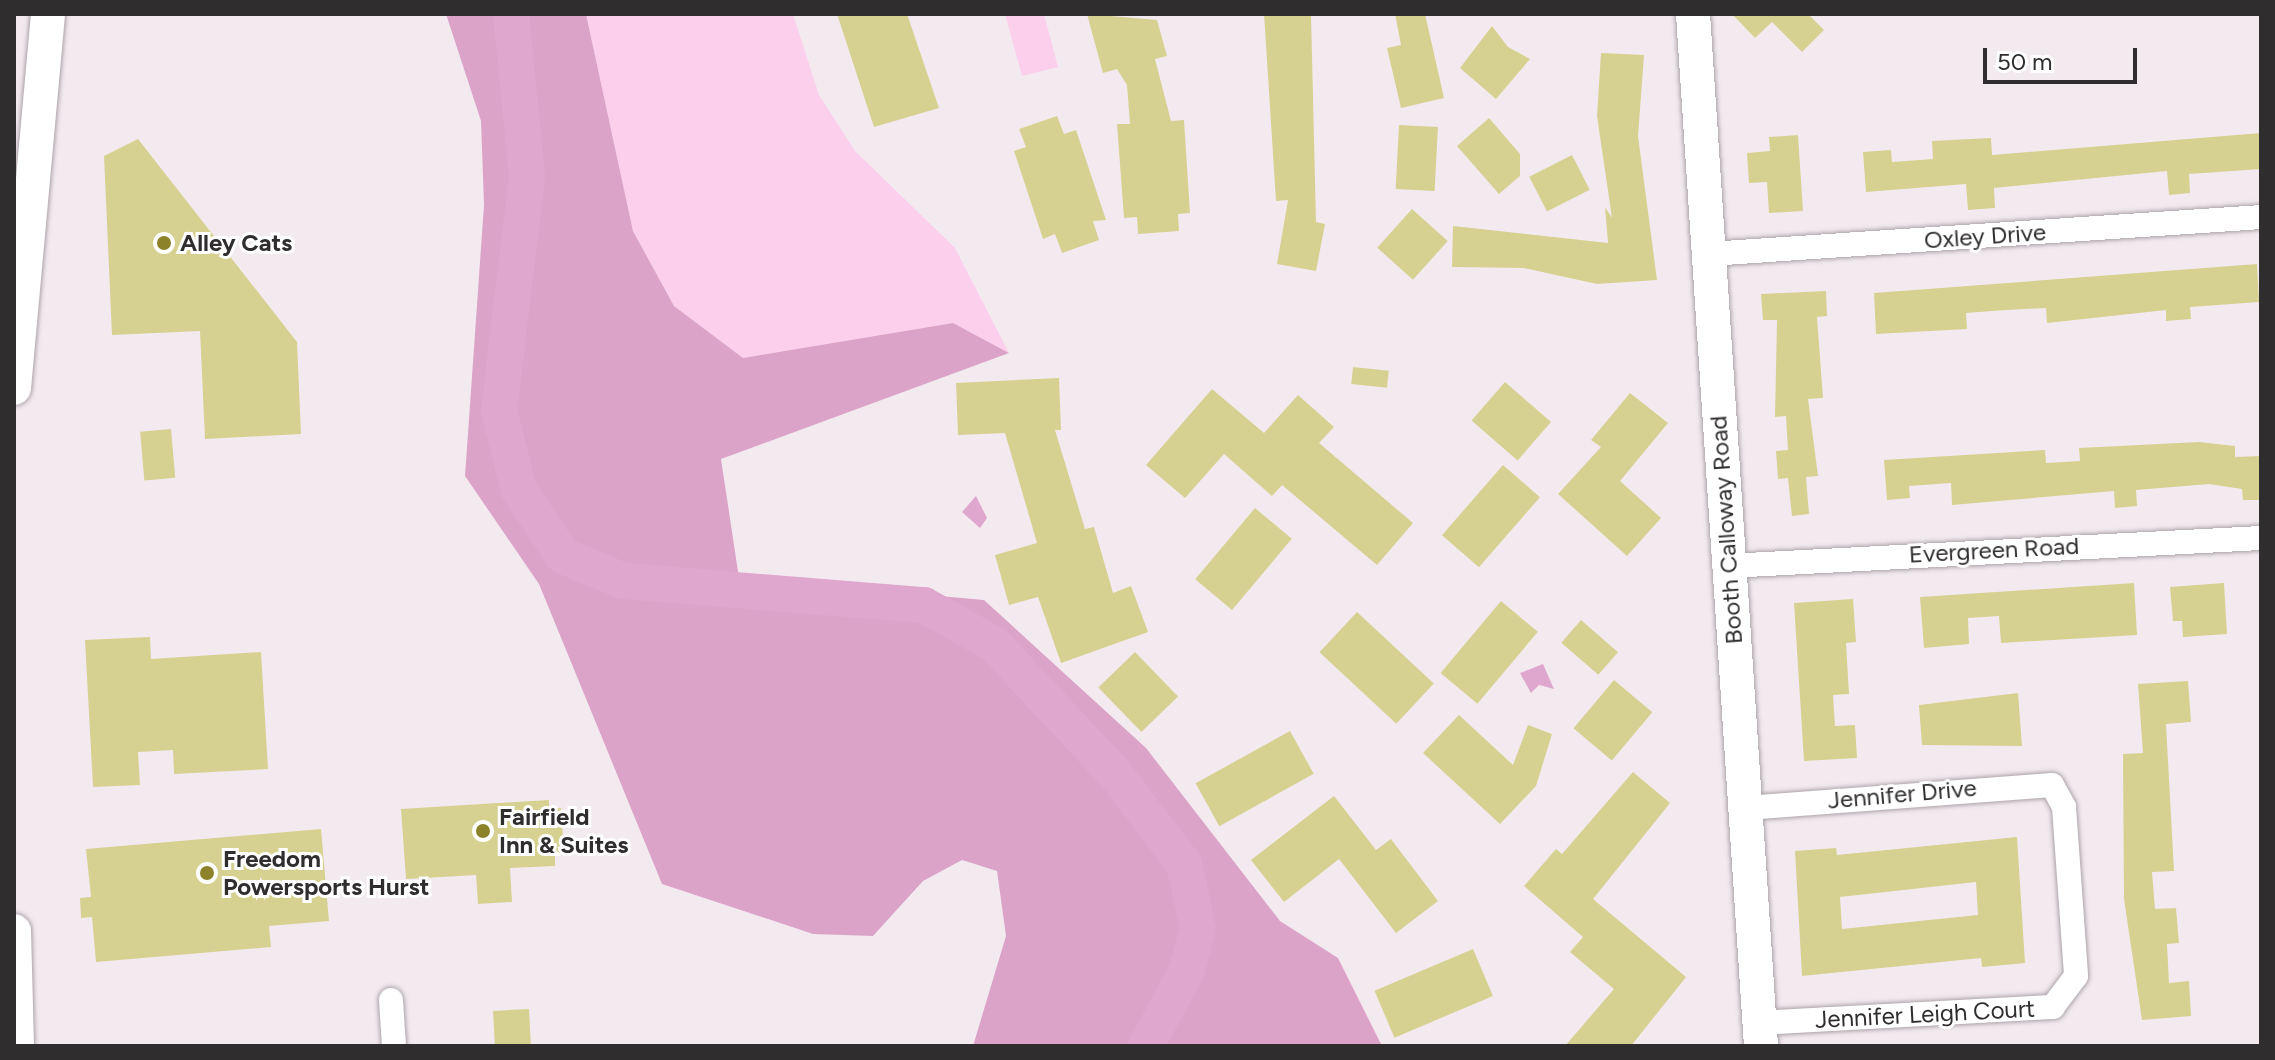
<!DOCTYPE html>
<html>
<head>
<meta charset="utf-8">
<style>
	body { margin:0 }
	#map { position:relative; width:2275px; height:1060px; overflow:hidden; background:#f3eaf0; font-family:Figtree,sans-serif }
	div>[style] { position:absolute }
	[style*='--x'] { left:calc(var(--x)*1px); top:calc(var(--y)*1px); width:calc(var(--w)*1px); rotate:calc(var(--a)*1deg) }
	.green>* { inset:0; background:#fccfed }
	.forest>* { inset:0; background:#dca3c9 }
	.water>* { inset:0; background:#e0a7ce }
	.river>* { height:36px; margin:-18px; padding:0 18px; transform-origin:18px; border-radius:18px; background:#e0a7ce }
	.building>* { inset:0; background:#d7d191; transform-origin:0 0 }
	.roads { filter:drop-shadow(0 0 2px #ada4aa) drop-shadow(0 0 2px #ada4aa) }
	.street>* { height:24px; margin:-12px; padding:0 12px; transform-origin:12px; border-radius:12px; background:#fff }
	.secondary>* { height:34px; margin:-17px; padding:0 17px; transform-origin:17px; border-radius:17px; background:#fff }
	.dots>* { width:22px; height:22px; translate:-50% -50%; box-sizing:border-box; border:4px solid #fff; border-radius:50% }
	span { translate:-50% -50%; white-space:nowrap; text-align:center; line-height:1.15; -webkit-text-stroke:6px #fff; paint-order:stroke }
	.street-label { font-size:24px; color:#302d2f }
	.poi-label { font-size:24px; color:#302d2f; font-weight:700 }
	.left { translate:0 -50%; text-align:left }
	.frame { position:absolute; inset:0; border:16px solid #302d2f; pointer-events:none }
	.scale { position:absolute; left:1983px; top:48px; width:154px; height:36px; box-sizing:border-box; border:4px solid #302d2f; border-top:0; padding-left:10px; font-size:24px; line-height:28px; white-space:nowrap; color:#302d2f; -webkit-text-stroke:6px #fff; paint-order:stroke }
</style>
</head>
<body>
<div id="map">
	<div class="green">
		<i style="clip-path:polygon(586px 14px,793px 14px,819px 95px,855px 151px,955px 248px,1009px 353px,953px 323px,743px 358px,674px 306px,633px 231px)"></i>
		<i style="clip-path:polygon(1005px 14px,1044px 14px,1058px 67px,1022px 76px)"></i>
	</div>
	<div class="forest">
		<i style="clip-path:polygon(446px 14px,586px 14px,633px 231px,674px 306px,743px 358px,953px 323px,1009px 353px,721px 459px,739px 578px,984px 600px,1146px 748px,1280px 921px,1338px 958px,1382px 1046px,973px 1046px,1006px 936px,997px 871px,962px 860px,923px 881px,873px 936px,813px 934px,662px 884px,539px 584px,465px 476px,484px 205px,481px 121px)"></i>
	</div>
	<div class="water">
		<i style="clip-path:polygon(976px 496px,987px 518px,980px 528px,962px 512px)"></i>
		<i style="clip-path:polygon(1543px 664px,1554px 689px,1539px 685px,1531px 693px,1520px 673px)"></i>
	</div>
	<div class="river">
		<i style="--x:511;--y:14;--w:163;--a:84.4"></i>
		<i style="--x:527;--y:176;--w:236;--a:96.8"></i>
		<i style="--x:499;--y:410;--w:82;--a:76"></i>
		<i style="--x:519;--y:490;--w:79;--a:56.3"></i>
		<i style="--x:563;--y:556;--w:66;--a:22.3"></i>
		<i style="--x:624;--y:581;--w:301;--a:4.6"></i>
		<i style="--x:924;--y:605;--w:80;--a:29.1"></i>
		<i style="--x:994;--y:644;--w:179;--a:47"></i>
		<i style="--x:1116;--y:775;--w:112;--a:52.6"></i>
		<i style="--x:1184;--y:864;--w:66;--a:77.7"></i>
		<i style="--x:1198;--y:928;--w:43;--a:104.7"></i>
		<i style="--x:1187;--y:970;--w:86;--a:118.3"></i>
	</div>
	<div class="building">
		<i style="clip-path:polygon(837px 14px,907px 14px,939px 108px,874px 127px)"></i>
		<i style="clip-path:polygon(1087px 14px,1157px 20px,1167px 56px,1155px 59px,1171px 121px,1184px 120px,1190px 213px,1178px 214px,1179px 231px,1138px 234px,1137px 217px,1124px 218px,1117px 124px,1130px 124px,1127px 85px,1117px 69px,1103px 73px)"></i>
		<i style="clip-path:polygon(1264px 14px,1311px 14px,1316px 222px,1325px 224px,1316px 271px,1277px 264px,1288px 200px,1276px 201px)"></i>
		<i style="clip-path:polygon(1395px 14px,1425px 14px,1444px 98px,1401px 108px,1387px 48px,1401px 45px)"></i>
		<i style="clip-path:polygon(1732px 14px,1808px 14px,1824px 30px,1802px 52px,1772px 22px,1755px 38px)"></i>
		<i style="clip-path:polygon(1492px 26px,1508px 47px,1530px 59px,1496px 99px,1460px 68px)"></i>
		<i style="clip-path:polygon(1601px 53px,1644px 55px,1638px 136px,1657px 280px,1597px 284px,1524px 268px,1452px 267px,1453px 226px,1608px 243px,1605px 207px,1612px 218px,1597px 116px)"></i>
		<i style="clip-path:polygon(1057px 116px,1064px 134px,1076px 130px,1106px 220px,1093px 221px,1099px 240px,1062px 253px,1055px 234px,1043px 239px,1014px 151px,1026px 147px,1019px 129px)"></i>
		<i style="clip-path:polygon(1489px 118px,1520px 154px,1520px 176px,1499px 194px,1457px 146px)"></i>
		<i style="left:1399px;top:125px;width:39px;height:64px;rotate:3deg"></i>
		<i style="clip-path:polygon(2261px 133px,2261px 169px,2189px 174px,2190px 193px,2169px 195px,2167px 171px,1994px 188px,1995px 208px,1968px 210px,1966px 184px,1866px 192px,1863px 152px,1891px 150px,1892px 162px,1933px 159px,1932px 141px,1991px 138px,1992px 155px)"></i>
		<i style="clip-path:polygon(1798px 135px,1803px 211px,1769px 213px,1767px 182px,1749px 183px,1747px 153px,1770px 151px,1769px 137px)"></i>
		<i style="clip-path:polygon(138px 139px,297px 342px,301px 434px,205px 439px,200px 331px,112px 335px,104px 156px)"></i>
		<i style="left:1572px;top:155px;width:39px;height:48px;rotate:63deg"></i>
		<i style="left:1412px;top:209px;width:48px;height:52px;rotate:42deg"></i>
		<i style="clip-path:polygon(2257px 264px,2259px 302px,2190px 307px,2191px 319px,2166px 321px,2166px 310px,2047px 323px,2046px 308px,2006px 310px,1966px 313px,1967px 329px,1876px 334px,1874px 293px)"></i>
		<i style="clip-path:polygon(1826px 291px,1827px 316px,1817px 317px,1823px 398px,1808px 399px,1818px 476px,1806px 477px,1809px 514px,1792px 516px,1788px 478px,1778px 479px,1776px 451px,1788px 450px,1786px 416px,1775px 417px,1777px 320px,1763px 320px,1761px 294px)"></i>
		<i style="left:1353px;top:367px;width:36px;height:17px;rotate:6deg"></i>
		<i style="clip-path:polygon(1059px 378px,1061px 430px,1055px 430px,1085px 529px,1094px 527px,1113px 593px,1131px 586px,1148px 632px,1061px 663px,1038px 597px,1009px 605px,995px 555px,1037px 543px,1005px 433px,958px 435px,956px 383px)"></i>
		<i style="left:1505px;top:382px;width:61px;height:51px;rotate:41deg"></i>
		<i style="clip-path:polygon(1212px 389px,1264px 433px,1298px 395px,1334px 427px,1319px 443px,1413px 523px,1377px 565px,1282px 485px,1272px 496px,1224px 454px,1185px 498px,1146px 465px)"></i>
		<i style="clip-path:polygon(1630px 393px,1668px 423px,1620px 481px,1661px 518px,1627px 556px,1558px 494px,1601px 447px,1591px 440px)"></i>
		<i style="left:171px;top:429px;width:49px;height:31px;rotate:85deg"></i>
		<i style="clip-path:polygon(2199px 442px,2235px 446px,2235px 457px,2261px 456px,2261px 500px,2243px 500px,2242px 489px,2209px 484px,2136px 490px,2137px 506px,2115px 508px,2114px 491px,1952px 505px,1951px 483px,1909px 486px,1910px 498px,1887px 500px,1884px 460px,2045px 450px,2046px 463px,2080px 461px,2079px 448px)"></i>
		<i style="left:1503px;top:465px;width:49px;height:93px;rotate:41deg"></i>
		<i style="left:1255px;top:508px;width:48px;height:93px;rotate:40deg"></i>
		<i style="clip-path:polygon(2134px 583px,2137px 635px,2001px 643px,1999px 616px,1968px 618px,1969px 644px,1924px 648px,1920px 597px)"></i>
		<i style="clip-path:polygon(2224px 583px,2227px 634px,2183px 637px,2182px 621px,2173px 621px,2170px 587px)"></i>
		<i style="clip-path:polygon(1853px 599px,1856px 642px,1846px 643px,1849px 694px,1833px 695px,1835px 726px,1855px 725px,1857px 758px,1804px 761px,1794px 603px)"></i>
		<i style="left:1501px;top:601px;width:48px;height:94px;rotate:40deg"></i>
		<i style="left:1357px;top:612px;width:105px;height:55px;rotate:43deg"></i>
		<i style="left:1581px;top:620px;width:49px;height:30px;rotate:41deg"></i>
		<i style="clip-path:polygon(150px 637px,151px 659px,261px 652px,268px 769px,174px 774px,173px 750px,138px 752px,140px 785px,93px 787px,85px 640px)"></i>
		<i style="left:1135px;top:652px;width:62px;height:51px;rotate:46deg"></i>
		<i style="left:1614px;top:680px;width:50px;height:63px;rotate:40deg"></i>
		<i style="clip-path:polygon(2188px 681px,2191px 722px,2166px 724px,2174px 871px,2152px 872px,2155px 909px,2176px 908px,2179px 943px,2167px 944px,2169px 983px,2189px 981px,2191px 1016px,2142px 1020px,2124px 899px,2123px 754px,2143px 753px,2138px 684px)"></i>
		<i style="clip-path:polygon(2018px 693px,2022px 746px,1922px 745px,1919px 705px)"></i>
		<i style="clip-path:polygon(1459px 715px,1513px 765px,1528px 725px,1552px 734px,1536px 786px,1500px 824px,1423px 753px)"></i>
		<i style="left:1290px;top:731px;width:49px;height:108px;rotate:61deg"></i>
		<i style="clip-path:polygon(1633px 772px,1670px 803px,1593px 899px,1686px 977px,1631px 1046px,1565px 1046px,1614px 989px,1570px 952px,1583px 937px,1524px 886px,1556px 849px,1562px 854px)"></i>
		<i style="clip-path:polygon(1334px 796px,1376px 850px,1391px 839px,1438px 901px,1396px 933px,1339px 859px,1284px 902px,1251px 860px)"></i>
		<i style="clip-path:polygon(549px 800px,549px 809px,561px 808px,564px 852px,555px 853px,555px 866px,510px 868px,512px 902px,478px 904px,476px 875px,406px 879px,401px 809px)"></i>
		<i style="clip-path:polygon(321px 829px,329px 921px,269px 926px,271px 947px,96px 962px,92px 917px,81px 918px,80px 898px,91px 897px,86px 849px)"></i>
		<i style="clip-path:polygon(evenodd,2017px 837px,2025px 963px,1982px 967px,1981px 958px,1802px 976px,1795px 851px,1836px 848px,1837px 855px,2017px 837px,1976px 882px,1978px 915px,1842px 929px,1840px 897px,1976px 882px)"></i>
		<i style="left:1473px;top:949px;width:51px;height:107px;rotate:67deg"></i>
		<i style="left:529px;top:1009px;width:37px;height:36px;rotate:87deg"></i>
	</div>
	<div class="roads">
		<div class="street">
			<i style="--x:1709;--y:254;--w:553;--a:-3.83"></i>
			<i style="--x:1728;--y:566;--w:534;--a:-3.01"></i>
			<i style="--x:1746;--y:808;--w:307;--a:-4.3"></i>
			<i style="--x:2052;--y:785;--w:25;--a:61"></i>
			<i style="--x:2064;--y:807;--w:169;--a:85.9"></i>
			<i style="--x:2076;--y:976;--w:39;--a:127"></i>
			<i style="--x:2053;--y:1007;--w:293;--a:176.9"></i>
			<i style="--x:391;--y:1000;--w:46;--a:86.3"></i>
		</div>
		<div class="secondary">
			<i style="--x:1693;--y:14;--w:1034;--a:86.23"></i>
			<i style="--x:14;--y:388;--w:376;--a:-84.8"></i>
			<i style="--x:14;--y:931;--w:115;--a:88.5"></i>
		</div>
	</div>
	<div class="dots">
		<i style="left:164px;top:243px;background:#8b822a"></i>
		<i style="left:483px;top:831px;background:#8b822a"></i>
		<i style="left:207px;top:873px;background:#8b822a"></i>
	</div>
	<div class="street-label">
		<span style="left:1985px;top:236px;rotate:-4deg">Oxley Drive</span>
		<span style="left:1726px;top:530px;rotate:-94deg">Booth Calloway Road</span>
		<span style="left:1994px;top:550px;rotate:-3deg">Evergreen Road</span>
		<span style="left:1902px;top:794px;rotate:-5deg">Jennifer Drive</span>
		<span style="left:1925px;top:1014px;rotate:-3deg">Jennifer Leigh Court</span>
	</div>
	<div class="poi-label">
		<span class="left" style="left:180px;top:243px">Alley Cats</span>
		<span class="left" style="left:499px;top:831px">Fairfield<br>Inn &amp; Suites</span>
		<span class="left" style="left:223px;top:873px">Freedom<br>Powersports Hurst</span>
	</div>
	<div class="frame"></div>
	<div class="scale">50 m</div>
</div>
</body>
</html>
